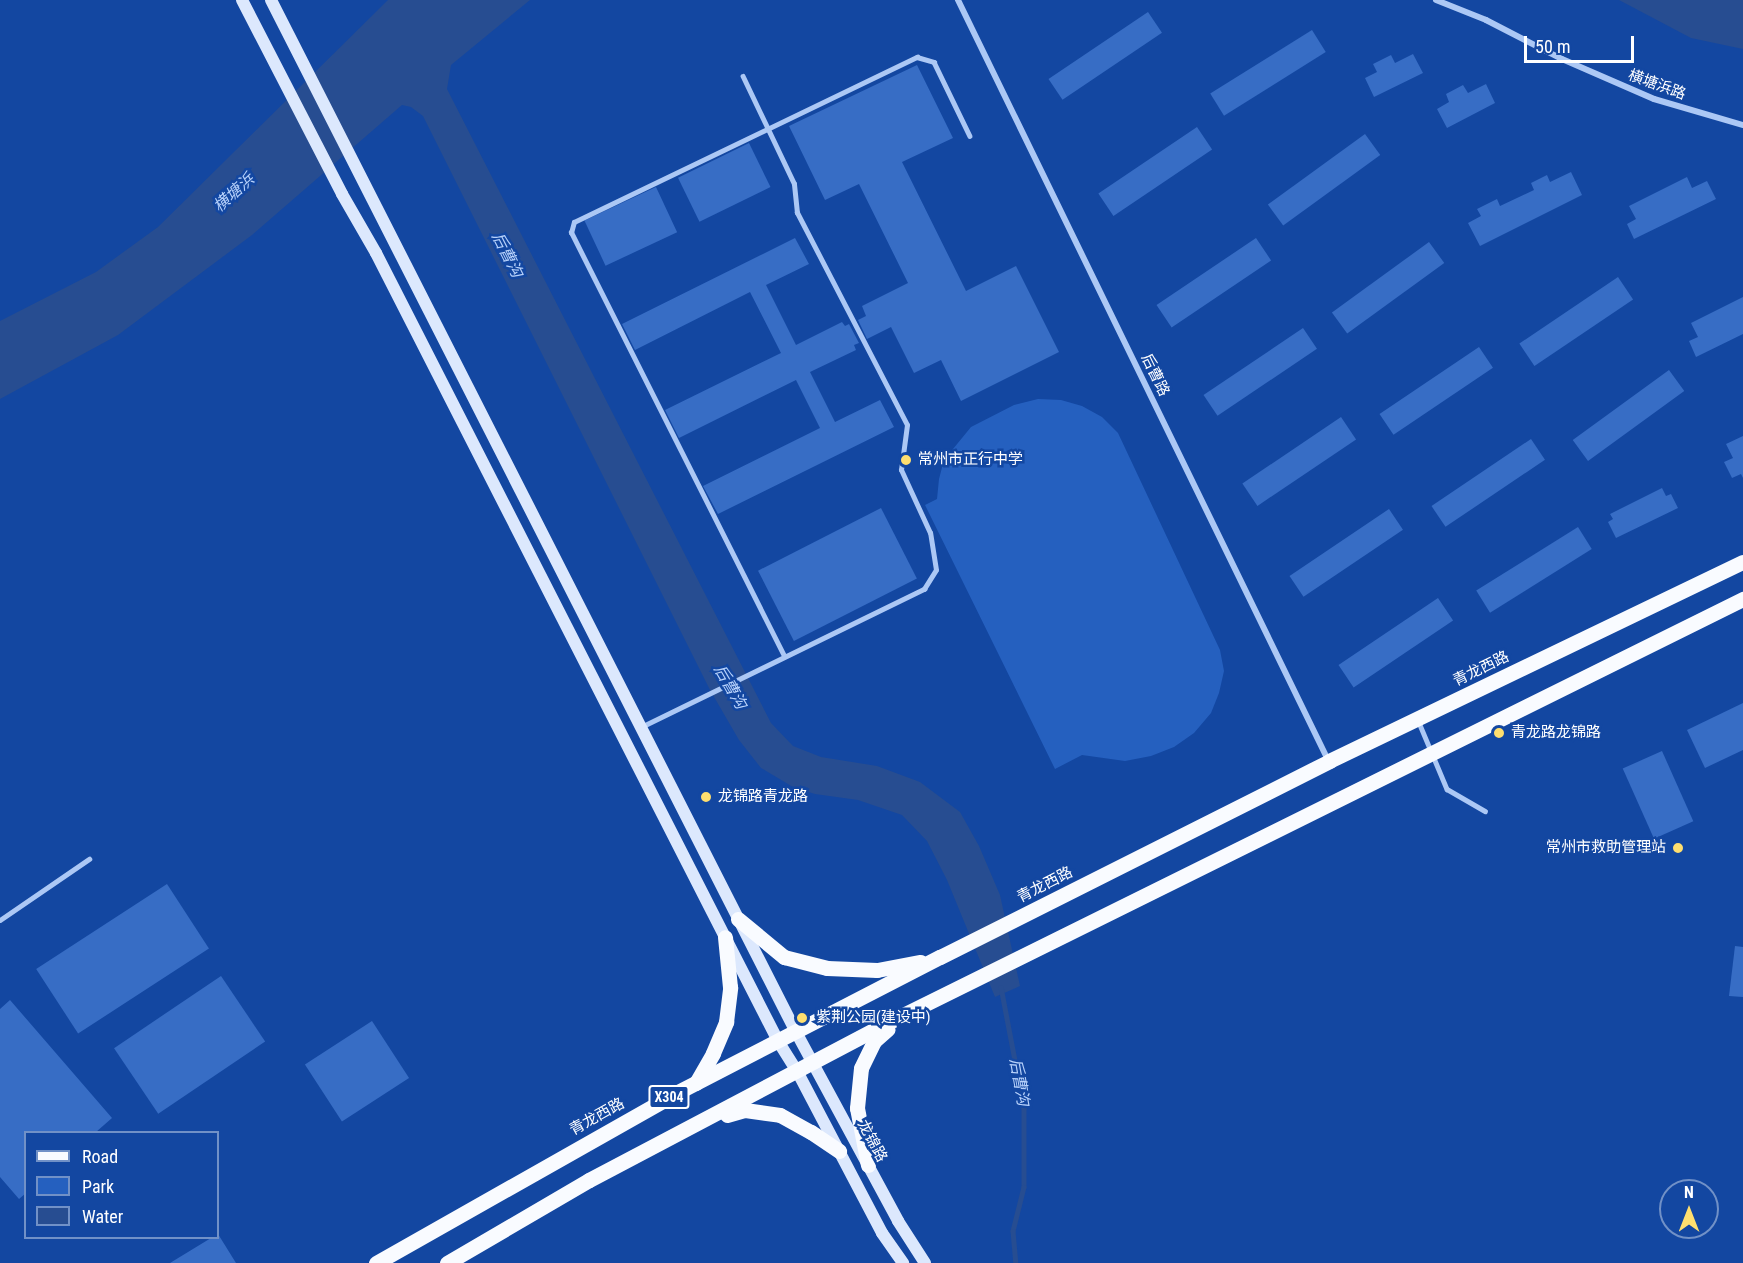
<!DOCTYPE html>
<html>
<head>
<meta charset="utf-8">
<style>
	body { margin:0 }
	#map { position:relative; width:1743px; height:1263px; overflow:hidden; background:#1347a1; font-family:"Roboto Condensed","Noto Sans SC",sans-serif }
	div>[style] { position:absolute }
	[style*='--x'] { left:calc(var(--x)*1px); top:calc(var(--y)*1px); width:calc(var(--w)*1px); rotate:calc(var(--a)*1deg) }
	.green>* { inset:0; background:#2560bf }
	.water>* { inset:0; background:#274d91 }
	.stream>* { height:4.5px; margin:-2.25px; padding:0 2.25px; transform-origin:2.25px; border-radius:2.25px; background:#274d91 }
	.building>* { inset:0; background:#376dc5; transform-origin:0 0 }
	.service>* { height:4.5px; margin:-2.25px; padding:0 2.25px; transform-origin:2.25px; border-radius:2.25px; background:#acc8f5 }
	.minor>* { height:6px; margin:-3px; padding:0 3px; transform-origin:3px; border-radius:3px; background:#acc8f5 }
	.secondary>* { height:12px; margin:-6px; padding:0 6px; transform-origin:6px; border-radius:6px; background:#dce8fd }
	.primary>* { height:15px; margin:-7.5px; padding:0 7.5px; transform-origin:7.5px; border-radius:7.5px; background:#f9fbff }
	.dots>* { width:16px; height:16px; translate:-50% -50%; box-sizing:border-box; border:3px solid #1347a1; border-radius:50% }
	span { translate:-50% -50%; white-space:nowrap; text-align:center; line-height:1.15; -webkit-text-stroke:5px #1347a1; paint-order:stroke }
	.shield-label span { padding:2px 4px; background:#1347a1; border:2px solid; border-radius:4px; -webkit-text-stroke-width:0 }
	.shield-label { font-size:14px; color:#fff; font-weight:700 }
	.street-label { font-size:15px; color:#fff }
	.poi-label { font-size:15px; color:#fff }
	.left { translate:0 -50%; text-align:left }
	.right { translate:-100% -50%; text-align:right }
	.water-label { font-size:16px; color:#b8d2fb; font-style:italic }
	.legend { position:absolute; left:24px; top:1131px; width:195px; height:108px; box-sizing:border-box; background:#1347a1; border:2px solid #7191c7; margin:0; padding:8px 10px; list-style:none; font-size:18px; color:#fff }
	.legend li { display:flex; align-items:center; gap:12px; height:30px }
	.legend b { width:30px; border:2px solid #7191c7 }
	.north { position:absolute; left:1659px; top:1179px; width:60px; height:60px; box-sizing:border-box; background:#1347a1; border:2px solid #7191c7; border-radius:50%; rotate:0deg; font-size:16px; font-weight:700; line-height:24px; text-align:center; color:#fff }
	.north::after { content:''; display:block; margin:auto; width:21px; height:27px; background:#ffdf6f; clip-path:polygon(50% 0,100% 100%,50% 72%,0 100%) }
	.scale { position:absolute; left:1524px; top:36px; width:110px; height:27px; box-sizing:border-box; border:3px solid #fff; border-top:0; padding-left:8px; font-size:18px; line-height:21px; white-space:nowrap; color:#fff; -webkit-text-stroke:4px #1347a1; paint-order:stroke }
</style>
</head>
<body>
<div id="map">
	<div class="green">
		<i style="clip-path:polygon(1038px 399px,1061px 400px,1082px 406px,1102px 417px,1118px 433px,1220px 650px,1224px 671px,1219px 693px,1211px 713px,1194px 733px,1174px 747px,1151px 756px,1125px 761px,1082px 755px,1055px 769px,925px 505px,937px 499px,939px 479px,944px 460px,971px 427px,1014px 405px)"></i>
	</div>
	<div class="water">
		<i style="clip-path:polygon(388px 0,530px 0,451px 65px,447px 89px,771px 723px,793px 746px,821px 757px,877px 766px,920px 782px,960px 812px,979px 846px,1000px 895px,1020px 986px,995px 997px,947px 880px,927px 841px,902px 815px,858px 800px,815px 794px,793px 787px,761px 768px,739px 740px,710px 690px,423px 116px,411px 107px,402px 105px,252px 235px,118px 335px,0 399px,0 321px,96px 272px,158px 227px)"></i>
		<i style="clip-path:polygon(1619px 0,1743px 0,1743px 49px,1691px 38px)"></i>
	</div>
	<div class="stream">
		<i style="--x:1001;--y:987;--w:123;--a:79.2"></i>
		<i style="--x:1024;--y:1108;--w:79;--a:90"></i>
		<i style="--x:1024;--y:1187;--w:45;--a:104"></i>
		<i style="--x:1013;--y:1231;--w:32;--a:85"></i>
	</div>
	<div class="building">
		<i style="left:1148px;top:12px;width:25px;height:120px;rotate:56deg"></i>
		<i style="left:1312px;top:30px;width:26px;height:120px;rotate:58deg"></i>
		<i style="clip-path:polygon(1413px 54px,1423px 73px,1374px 97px,1365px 78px,1377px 72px,1373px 64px,1391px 55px,1395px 63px)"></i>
		<i style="clip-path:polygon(917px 65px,953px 138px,902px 162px,966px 291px,1016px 266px,1059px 352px,961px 401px,941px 360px,914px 373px,891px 327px,867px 339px,858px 320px,866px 316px,862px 306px,908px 283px,859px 184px,825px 200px,789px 126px)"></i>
		<i style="clip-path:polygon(1486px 84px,1495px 103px,1447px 128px,1437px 109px,1449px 102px,1446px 94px,1463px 85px,1468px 93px)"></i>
		<i style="left:1197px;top:127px;width:27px;height:119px;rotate:56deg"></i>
		<i style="left:1365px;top:134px;width:26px;height:120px;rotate:54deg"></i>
		<i style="left:749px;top:143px;width:49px;height:79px;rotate:64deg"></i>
		<i style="clip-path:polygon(1571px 172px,1582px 195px,1480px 246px,1468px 223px,1481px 216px,1477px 209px,1497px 199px,1500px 206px,1534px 190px,1531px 183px,1547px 175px,1550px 182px)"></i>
		<i style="clip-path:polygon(1687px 177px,1692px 188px,1707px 181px,1716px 199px,1634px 239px,1627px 224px,1636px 219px,1629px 206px)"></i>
		<i style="left:656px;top:187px;width:50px;height:79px;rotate:65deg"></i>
		<i style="clip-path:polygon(795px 238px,809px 264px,766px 285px,796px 345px,842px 322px,845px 326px,849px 324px,859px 343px,854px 345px,856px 350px,810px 372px,835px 422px,880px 400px,894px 427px,718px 514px,703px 486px,820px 428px,796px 380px,679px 438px,665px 410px,781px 353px,750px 292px,635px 350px,622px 324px)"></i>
		<i style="left:1256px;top:238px;width:27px;height:120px;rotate:56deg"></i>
		<i style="left:1429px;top:242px;width:26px;height:120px;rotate:54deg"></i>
		<i style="left:1618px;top:277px;width:27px;height:119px;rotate:56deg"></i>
		<i style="clip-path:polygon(1743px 297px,1743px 334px,1696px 357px,1689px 341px,1698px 337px,1691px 323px)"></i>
		<i style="left:1303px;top:328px;width:25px;height:120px;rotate:56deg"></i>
		<i style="left:1479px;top:347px;width:25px;height:120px;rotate:56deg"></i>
		<i style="left:1669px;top:370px;width:26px;height:119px;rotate:54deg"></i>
		<i style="left:1341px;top:417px;width:27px;height:119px;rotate:56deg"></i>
		<i style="clip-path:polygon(1743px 436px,1743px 478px,1741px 474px,1732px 478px,1724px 462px,1733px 458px,1726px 444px)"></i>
		<i style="left:1531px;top:439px;width:25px;height:120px;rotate:56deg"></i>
		<i style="clip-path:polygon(1662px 488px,1666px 496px,1671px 494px,1678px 508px,1616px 538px,1608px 522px,1613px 519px,1610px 514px)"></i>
		<i style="left:881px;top:508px;width:79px;height:138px;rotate:63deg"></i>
		<i style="left:1389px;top:509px;width:25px;height:120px;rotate:56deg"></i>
		<i style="left:1578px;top:527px;width:26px;height:120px;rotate:58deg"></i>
		<i style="left:1438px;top:598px;width:27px;height:120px;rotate:56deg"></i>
		<i style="clip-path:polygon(1743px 703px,1743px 750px,1705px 768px,1687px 730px)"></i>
		<i style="left:1662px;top:751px;width:77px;height:43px;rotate:66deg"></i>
		<i style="left:167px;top:884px;width:77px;height:156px;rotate:57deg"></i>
		<i style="clip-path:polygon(1735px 946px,1743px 947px,1743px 997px,1729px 996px)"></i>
		<i style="left:221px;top:976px;width:79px;height:129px;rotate:56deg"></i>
		<i style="clip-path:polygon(10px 1000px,112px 1118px,96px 1132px,26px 1132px,26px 1193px,19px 1199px,0 1177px,0 1009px)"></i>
		<i style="left:372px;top:1021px;width:68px;height:80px;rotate:57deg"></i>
		<i style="clip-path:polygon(218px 1234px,236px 1263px,170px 1263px,211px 1238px,218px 1238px)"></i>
	</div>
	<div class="service">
		<i style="--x:784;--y:656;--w:474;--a:-116.7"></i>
		<i style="--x:571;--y:233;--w:11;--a:-75"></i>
		<i style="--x:574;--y:222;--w:381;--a:-25.7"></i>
		<i style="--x:917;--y:57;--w:18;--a:16"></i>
		<i style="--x:934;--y:62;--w:82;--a:64.1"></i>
		<i style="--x:1418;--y:720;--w:75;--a:67.2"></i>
		<i style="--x:1447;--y:789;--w:44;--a:30.1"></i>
		<i style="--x:643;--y:726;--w:313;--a:-26"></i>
		<i style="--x:924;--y:589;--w:22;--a:-58"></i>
		<i style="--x:936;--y:570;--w:37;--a:-99"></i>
		<i style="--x:930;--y:533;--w:69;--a:-114.7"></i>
		<i style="--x:901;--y:470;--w:45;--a:-82.4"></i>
		<i style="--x:907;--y:425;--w:239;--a:-117.4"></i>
		<i style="--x:797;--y:213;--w:29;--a:-96"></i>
		<i style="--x:794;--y:184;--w:119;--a:-115.5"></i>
		<i style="--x:0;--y:920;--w:108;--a:-34.4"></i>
	</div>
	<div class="minor">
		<i style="--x:958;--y:0;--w:845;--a:64.04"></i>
		<i style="--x:1436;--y:0;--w:54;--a:21.8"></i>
		<i style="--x:1486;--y:20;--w:85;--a:27.2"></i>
		<i style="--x:1562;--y:59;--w:100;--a:23.5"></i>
		<i style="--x:1654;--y:99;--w:93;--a:16.3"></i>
	</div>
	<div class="secondary">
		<i style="--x:242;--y:0;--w:218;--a:62.7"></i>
		<i style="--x:342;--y:194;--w:68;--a:60"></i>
		<i style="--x:376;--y:253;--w:885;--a:62.97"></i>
		<i style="--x:778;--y:1041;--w:36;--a:58"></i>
		<i style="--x:797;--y:1071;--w:183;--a:62.3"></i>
		<i style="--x:882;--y:1233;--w:37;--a:55"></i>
		<i style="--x:271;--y:0;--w:1158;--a:63.04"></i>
		<i style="--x:796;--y:1032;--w:215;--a:61.6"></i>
		<i style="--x:898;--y:1221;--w:50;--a:57.3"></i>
	</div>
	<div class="primary">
		<i style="--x:738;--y:919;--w:60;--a:39.6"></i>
		<i style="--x:784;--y:957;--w:44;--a:14.3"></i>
		<i style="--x:827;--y:968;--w:50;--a:2.3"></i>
		<i style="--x:877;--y:970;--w:44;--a:-10.5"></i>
		<i style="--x:696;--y:1083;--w:34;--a:-60"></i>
		<i style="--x:713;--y:1053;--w:34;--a:-67"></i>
		<i style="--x:726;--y:1022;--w:35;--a:-83"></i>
		<i style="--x:730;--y:987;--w:50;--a:-95.7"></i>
		<i style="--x:727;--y:1115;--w:19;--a:-16"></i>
		<i style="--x:745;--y:1110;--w:35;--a:8"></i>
		<i style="--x:780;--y:1115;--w:35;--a:29"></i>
		<i style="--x:811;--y:1132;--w:34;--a:34"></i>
		<i style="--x:868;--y:1165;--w:58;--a:-100.9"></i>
		<i style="--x:857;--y:1108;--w:40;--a:-84.3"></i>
		<i style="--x:861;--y:1068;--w:30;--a:-64"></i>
		<i style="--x:874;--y:1041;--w:18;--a:-41"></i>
		<i style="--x:376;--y:1263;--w:345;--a:-29.5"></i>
		<i style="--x:676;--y:1093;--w:297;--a:-27.3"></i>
		<i style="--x:940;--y:957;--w:436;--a:-26.7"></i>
		<i style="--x:1329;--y:761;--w:459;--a:-25.7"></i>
		<i style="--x:447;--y:1263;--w:164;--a:-30.3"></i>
		<i style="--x:589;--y:1180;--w:344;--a:-27.8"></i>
		<i style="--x:893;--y:1020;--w:949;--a:-26.35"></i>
	</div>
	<div class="dots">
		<i style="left:906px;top:460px;background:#ffdf6f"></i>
		<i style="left:1499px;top:733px;background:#ffdf6f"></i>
		<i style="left:706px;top:797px;background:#ffdf6f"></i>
		<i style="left:1678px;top:848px;background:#ffdf6f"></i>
		<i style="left:802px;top:1018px;background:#ffdf6f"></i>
	</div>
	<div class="shield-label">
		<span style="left:669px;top:1097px">X304</span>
	</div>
	<div class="street-label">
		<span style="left:1657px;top:85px;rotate:20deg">横塘浜路</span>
		<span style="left:1155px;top:375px;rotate:64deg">后曹路</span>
		<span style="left:1481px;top:669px;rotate:-26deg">青龙西路</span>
		<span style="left:1045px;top:885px;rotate:-27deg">青龙西路</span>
		<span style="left:597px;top:1117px;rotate:-29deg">青龙西路</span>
		<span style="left:872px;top:1141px;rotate:62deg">龙锦路</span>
	</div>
	<div class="poi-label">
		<span class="left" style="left:918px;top:460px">常州市正行中学</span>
		<span class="left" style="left:1511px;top:733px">青龙路龙锦路</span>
		<span class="left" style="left:718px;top:797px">龙锦路青龙路</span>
		<span class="right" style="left:1666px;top:848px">常州市救助管理站</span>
		<span class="left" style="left:816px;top:1018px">紫荆公园(建设中)</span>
	</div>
	<div class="water-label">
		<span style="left:234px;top:193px;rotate:-42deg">横塘浜</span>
		<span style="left:507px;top:255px;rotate:63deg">后曹沟</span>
		<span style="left:730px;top:687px;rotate:60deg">后曹沟</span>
		<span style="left:1019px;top:1082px;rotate:80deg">后曹沟</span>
	</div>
	<ul class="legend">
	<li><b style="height:8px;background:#f9fbff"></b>Road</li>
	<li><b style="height:16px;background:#2560bf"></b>Park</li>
	<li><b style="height:16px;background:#274d91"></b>Water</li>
	</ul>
	<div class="north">N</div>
	<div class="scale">50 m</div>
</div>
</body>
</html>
